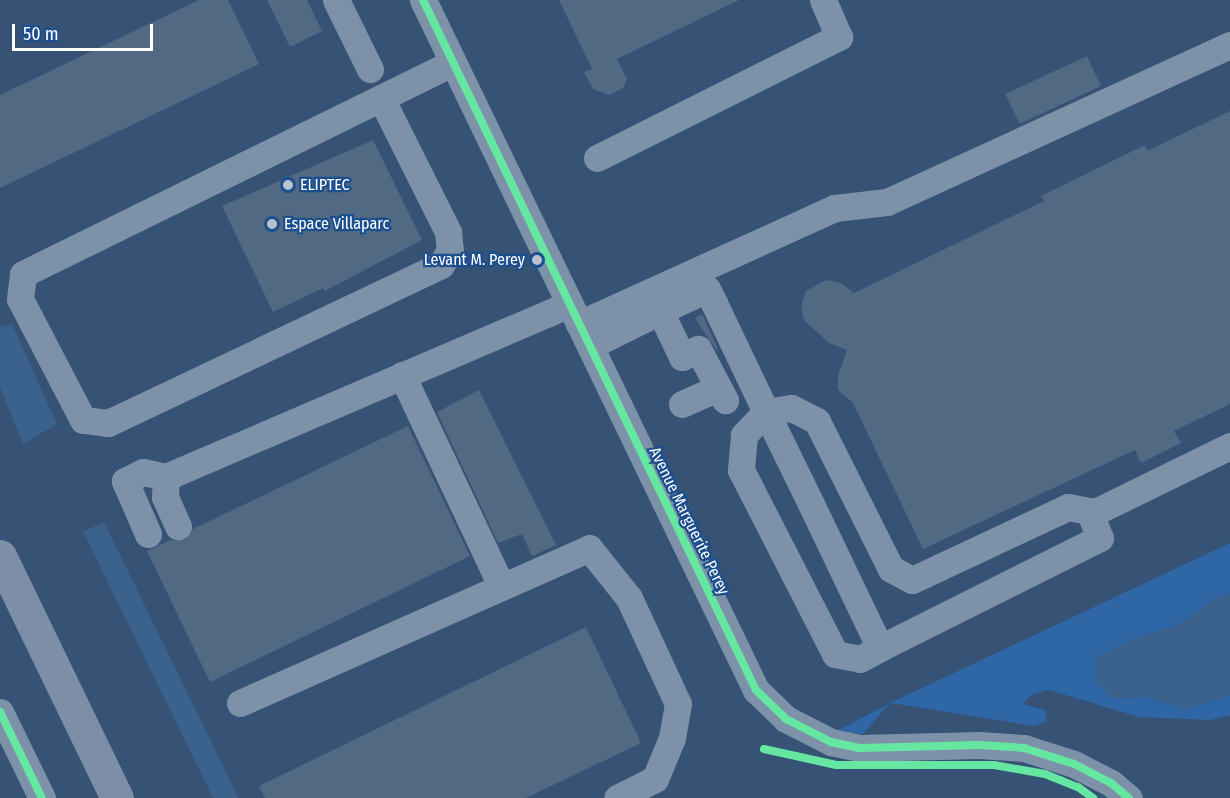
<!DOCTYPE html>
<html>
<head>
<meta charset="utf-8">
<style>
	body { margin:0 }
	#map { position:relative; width:1230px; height:798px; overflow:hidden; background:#365274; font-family:"Fira Sans Condensed",sans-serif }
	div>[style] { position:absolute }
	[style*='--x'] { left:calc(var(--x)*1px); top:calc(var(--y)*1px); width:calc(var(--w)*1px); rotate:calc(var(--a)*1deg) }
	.green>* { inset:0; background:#2f66a5 }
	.water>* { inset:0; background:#3b618d; transform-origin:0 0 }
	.building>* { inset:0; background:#526984; transform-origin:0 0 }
	.minor>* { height:27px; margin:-13.5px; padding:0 13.5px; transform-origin:13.5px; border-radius:13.5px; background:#7d92a8 }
	.major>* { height:33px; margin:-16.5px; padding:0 16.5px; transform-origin:16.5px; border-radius:16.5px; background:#7d8ea7 }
	.cycleway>* { height:8px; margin:-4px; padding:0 4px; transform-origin:4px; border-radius:4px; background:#66e7a1 }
	.dots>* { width:16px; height:16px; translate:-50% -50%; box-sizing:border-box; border:3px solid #1b4f8f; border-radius:50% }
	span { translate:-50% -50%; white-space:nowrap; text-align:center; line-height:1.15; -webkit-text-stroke:4.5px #1b4f8f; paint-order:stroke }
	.poi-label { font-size:16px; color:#fff }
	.left { translate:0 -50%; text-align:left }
	.right { translate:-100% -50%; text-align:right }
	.street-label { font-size:16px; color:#fff }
	.scale { position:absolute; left:12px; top:24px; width:141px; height:27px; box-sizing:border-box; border:3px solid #fff; border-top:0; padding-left:8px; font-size:18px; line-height:21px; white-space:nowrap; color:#fff; -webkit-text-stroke:4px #1b4f8f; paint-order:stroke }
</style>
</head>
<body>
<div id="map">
	<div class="green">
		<i style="clip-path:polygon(1230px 543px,1230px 593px,1216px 598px,1181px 624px,1141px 636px,1111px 698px,1147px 697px,1185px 709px,1230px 695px,1230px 715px,1210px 720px,1139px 717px,1049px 690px,1031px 695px,1023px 704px,1045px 710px,1047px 721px,1035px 726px,890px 703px,863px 734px,835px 732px,890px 703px)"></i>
	</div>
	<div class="water">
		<i style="clip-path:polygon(12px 324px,57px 424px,23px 444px,0 387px,0 327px)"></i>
		<i style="left:104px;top:522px;width:307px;height:23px;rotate:64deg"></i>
		<i style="clip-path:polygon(1230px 593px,1230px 695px,1186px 709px,1147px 697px,1111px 698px,1096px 681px,1097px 656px,1141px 636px,1181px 624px,1216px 598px)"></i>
	</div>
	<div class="building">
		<i style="clip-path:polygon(199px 0,228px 0,259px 64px,0 188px,0 95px)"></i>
		<i style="clip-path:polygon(267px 0,307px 0,322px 31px,290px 47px)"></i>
		<i style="clip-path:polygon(559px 0,739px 0,617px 59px,627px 79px,623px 88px,609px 95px,593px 89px,584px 72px,592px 69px)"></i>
		<i style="left:1087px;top:56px;width:33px;height:90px;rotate:65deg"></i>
		<i style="clip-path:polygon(1230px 111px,1230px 404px,1174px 431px,1181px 443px,1141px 463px,1135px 450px,923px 549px,853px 403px,838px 390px,838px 376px,847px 350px,829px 343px,804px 320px,801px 307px,806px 291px,826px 280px,841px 283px,854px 293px,1044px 201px,1041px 196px,1145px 145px,1147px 151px)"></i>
		<i style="clip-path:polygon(373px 140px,422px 240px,325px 291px,323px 288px,273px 312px,222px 206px)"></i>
		<i style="clip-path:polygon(702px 314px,718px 349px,716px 350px,695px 318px)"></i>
		<i style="clip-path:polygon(479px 390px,556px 545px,532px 556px,522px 534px,498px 543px,437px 412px)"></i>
		<i style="clip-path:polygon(408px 426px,470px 556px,210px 682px,147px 551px,171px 540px,185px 540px,193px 529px)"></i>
		<i style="clip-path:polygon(586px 627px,641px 743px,526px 798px,265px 798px,259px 786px)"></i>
	</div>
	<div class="minor">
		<i style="--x:336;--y:0;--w:77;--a:63.8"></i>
		<i style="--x:423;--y:0;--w:766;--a:64.24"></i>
		<i style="--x:756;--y:690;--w:42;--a:44"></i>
		<i style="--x:786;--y:719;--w:51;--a:27.1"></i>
		<i style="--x:831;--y:742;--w:30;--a:12"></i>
		<i style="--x:860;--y:748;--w:119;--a:-1.4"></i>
		<i style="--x:979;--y:745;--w:45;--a:3.8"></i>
		<i style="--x:1024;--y:748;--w:52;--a:17.7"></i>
		<i style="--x:1074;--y:764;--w:42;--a:27.2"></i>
		<i style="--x:1111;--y:783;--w:23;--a:40"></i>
		<i style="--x:382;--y:100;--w:148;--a:63.4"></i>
		<i style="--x:448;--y:232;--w:18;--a:84"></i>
		<i style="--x:450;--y:250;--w:17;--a:121"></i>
		<i style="--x:441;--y:265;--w:369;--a:154.6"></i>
		<i style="--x:108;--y:423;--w:25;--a:-173"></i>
		<i style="--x:83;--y:420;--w:136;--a:-117.5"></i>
		<i style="--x:20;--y:299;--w:25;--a:-83"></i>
		<i style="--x:23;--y:274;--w:479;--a:-26.2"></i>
		<i style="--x:597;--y:158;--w:271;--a:-26.6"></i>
		<i style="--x:839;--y:37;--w:40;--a:-113.4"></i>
		<i style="--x:660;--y:311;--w:52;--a:-25.1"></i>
		<i style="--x:707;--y:289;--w:16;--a:63"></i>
		<i style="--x:714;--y:303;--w:121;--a:64.5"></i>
		<i style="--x:766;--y:412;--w:102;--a:63.9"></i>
		<i style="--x:811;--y:504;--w:160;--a:64.4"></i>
		<i style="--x:880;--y:648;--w:246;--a:-26.6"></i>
		<i style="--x:1100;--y:538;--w:29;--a:-112"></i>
		<i style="--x:1089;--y:511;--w:21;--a:-169"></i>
		<i style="--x:1068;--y:507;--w:172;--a:154.9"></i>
		<i style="--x:912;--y:580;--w:24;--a:-152"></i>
		<i style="--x:891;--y:569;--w:165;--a:-116.6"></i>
		<i style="--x:817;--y:421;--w:29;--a:-153"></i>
		<i style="--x:791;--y:408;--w:25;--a:171"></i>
		<i style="--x:766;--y:412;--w:32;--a:134"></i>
		<i style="--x:744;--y:435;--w:35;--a:95"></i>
		<i style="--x:741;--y:470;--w:207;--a:62.9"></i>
		<i style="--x:835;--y:654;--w:25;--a:11"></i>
		<i style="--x:860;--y:659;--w:23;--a:-29"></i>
		<i style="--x:579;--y:324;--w:281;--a:-24.4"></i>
		<i style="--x:835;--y:208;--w:52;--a:-6.6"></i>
		<i style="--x:887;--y:202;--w:377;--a:-24.6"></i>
		<i style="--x:590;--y:346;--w:78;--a:-26.6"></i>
		<i style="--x:660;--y:311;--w:51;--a:64.4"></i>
		<i style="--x:682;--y:357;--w:18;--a:-27"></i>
		<i style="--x:698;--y:349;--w:58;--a:62.1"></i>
		<i style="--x:402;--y:375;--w:232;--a:64.8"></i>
		<i style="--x:682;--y:404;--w:39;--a:-24"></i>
		<i style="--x:166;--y:477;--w:20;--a:93"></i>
		<i style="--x:165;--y:497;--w:32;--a:66"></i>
		<i style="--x:1091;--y:514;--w:155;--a:-26.1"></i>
		<i style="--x:148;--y:534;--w:58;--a:-113.5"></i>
		<i style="--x:125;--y:481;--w:20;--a:-27"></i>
		<i style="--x:143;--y:472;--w:24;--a:12"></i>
		<i style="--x:166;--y:477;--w:439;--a:-23.2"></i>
		<i style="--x:240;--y:703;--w:382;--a:-23.9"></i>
		<i style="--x:589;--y:548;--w:64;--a:51.3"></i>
		<i style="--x:629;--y:598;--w:117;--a:65.2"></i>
		<i style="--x:678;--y:704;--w:35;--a:100"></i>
		<i style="--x:672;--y:738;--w:44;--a:112.5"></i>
		<i style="--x:655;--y:779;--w:42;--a:153.4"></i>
		<i style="--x:0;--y:712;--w:96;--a:64"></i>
	</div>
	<div class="major">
		<i style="--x:0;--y:556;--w:269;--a:64.2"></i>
	</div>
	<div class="cycleway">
		<i style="--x:423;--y:0;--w:766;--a:64.24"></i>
		<i style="--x:756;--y:690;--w:42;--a:44"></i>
		<i style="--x:786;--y:719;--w:51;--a:27.1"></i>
		<i style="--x:831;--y:742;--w:30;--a:12"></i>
		<i style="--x:860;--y:748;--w:119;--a:-1.4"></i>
		<i style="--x:979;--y:745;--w:45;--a:3.8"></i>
		<i style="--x:1024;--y:748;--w:52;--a:17.7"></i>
		<i style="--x:1074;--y:764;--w:42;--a:27.2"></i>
		<i style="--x:1111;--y:783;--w:23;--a:40"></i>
		<i style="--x:0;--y:712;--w:96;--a:64"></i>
		<i style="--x:764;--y:749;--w:74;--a:12.5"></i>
		<i style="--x:836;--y:765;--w:158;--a:0"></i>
		<i style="--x:994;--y:765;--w:52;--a:10"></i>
		<i style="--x:1045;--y:774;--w:35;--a:22"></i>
		<i style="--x:1078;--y:787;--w:19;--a:36"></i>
	</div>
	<div class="dots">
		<i style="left:288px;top:185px;background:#b9c2ce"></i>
		<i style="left:272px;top:224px;background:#b9c2ce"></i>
		<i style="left:537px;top:260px;background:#b9c2ce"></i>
	</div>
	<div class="poi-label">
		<span class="left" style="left:300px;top:185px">ELIPTEC</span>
		<span class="left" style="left:284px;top:224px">Espace Villaparc</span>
		<span class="right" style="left:525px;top:260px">Levant M. Perey</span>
	</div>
	<div class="street-label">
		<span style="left:689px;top:521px;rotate:64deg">Avenue Marguerite Perey</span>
	</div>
	<div class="scale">50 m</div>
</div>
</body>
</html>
